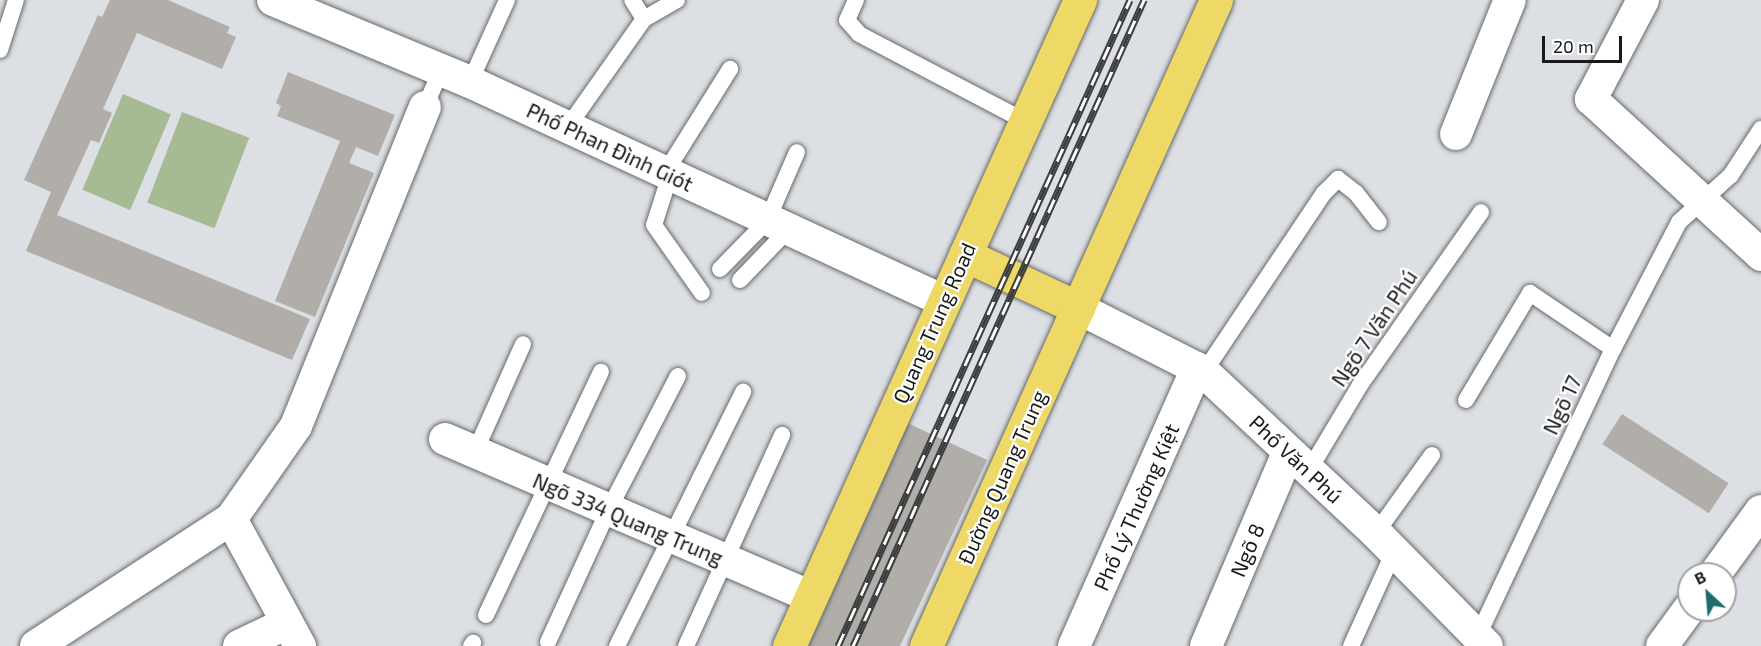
<!DOCTYPE html>
<html>
<head>
<meta charset="utf-8">
<style>
	body { margin:0 }
	#map { position:relative; width:1761px; height:646px; overflow:hidden; background:#dcdfe3; font-family:"Exo 2",sans-serif }
	div>[style] { position:absolute }
	[style*='--x'] { left:calc(var(--x)*1px); top:calc(var(--y)*1px); width:calc(var(--w)*1px); rotate:calc(var(--a)*1deg) }
	.green>* { inset:0; background:#a6ba94; transform-origin:0 0 }
	.building>* { inset:0; background:#b1aeaa; transform-origin:0 0 }
	.roads { filter:drop-shadow(0 0 2px #66696c) drop-shadow(0 0 2px #66696c) }
	.lane>* { height:16px; margin:-8px; padding:0 8px; transform-origin:8px; border-radius:8px; background:#fff }
	.street>* { height:32px; margin:-16px; padding:0 16px; transform-origin:16px; border-radius:16px; background:#fff }
	.highway>* { height:33px; margin:-16.5px; padding:0 16.5px; transform-origin:16.5px; border-radius:16.5px; background:#eed966 }
	.rail>* { height:7px; margin-top:-3.5px; transform-origin:0; background:repeating-linear-gradient(90deg,#fff 0 14px,#3c3d3e 0 28px); box-sizing:border-box; border-block:2px solid #3c3d3e }
	span { translate:-50% -50%; white-space:nowrap; text-align:center; line-height:1.15; -webkit-text-stroke:4.5px #fff; paint-order:stroke }
	.street-label { font-size:21px; color:#191a1b }
	.north { position:absolute; left:1677px; top:562px; width:60px; height:60px; box-sizing:border-box; background:#fff; border:2px solid #a3a3a4; border-radius:50%; rotate:334deg; font-size:16px; font-weight:700; line-height:24px; text-align:center; color:#191a1b }
	.north::after { content:''; display:block; margin:auto; width:21px; height:27px; background:#206c6c; clip-path:polygon(50% 0,100% 100%,50% 72%,0 100%) }
	.scale { position:absolute; left:1542px; top:36px; width:80px; height:27px; box-sizing:border-box; border:3px solid #191a1b; border-top:0; padding-left:8px; font-size:18px; line-height:21px; white-space:nowrap; color:#191a1b; -webkit-text-stroke:4px #fff; paint-order:stroke }
</style>
</head>
<body>
<div id="map">
	<div class="green">
		<i style="left:123px;top:94px;width:52px;height:104px;rotate:23deg"></i>
		<i style="left:182px;top:112px;width:72px;height:97px;rotate:21deg"></i>
	</div>
	<div class="building">
		<i style="clip-path:polygon(110px 0,168px 0,230px 27px,227px 33px,236px 37px,222px 69px,137px 33px,103px 109px,112px 113px,99px 143px,91px 140px,57px 215px,310px 319px,292px 360px,26px 251px,51px 192px,24px 180px,98px 15px,102px 17px)"></i>
		<i style="clip-path:polygon(288px 72px,395px 115px,378px 156px,356px 147px,349px 163px,374px 173px,315px 317px,275px 301px,340px 141px,277px 116px,281px 106px,276px 103px)"></i>
		<i style="left:1622px;top:414px;width:127px;height:36px;rotate:33deg"></i>
		<i style="clip-path:polygon(901px 420px,987px 460px,900px 646px,796px 646px)"></i>
	</div>
	<div class="roads">
		<div class="lane">
			<i style="--x:856;--y:0;--w:22;--a:114"></i>
			<i style="--x:847;--y:20;--w:18;--a:49"></i>
			<i style="--x:859;--y:34;--w:187;--a:27.7"></i>
			<i style="--x:644;--y:19;--w:38;--a:-30"></i>
			<i style="--x:0;--y:50;--w:52;--a:-72.3"></i>
			<i style="--x:470;--y:82;--w:90;--a:-65.7"></i>
			<i style="--x:425;--y:107;--w:40;--a:-66.6"></i>
			<i style="--x:567;--y:128;--w:133;--a:-54.8"></i>
			<i style="--x:644;--y:19;--w:22;--a:-122"></i>
			<i style="--x:665;--y:173;--w:123;--a:-58"></i>
			<i style="--x:670;--y:175;--w:52;--a:107.7"></i>
			<i style="--x:654;--y:225;--w:83;--a:54.8"></i>
			<i style="--x:720;--y:269;--w:67;--a:-45.6"></i>
			<i style="--x:767;--y:221;--w:75;--a:-66.5"></i>
			<i style="--x:740;--y:280;--w:69;--a:-46.2"></i>
			<i style="--x:1204;--y:372;--w:216;--a:-56.2"></i>
			<i style="--x:1324;--y:193;--w:20;--a:-45"></i>
			<i style="--x:1338;--y:179;--w:23;--a:38"></i>
			<i style="--x:1356;--y:193;--w:37;--a:52"></i>
			<i style="--x:1466;--y:400;--w:125;--a:-59.1"></i>
			<i style="--x:1530;--y:293;--w:100;--a:34"></i>
			<i style="--x:475;--y:452;--w:118;--a:-66"></i>
			<i style="--x:1308;--y:472;--w:101;--a:-59.1"></i>
			<i style="--x:1360;--y:385;--w:211;--a:-55"></i>
			<i style="--x:1376;--y:533;--w:96;--a:-54.3"></i>
			<i style="--x:486;--y:615;--w:269;--a:-64.7"></i>
			<i style="--x:548;--y:642;--w:144;--a:-65.4"></i>
			<i style="--x:608;--y:511;--w:152;--a:-62.6"></i>
			<i style="--x:1475;--y:642;--w:324;--a:-64.8"></i>
			<i style="--x:1613;--y:349;--w:143;--a:-62.5"></i>
			<i style="--x:1679;--y:222;--w:70;--a:-42.1"></i>
			<i style="--x:1731;--y:175;--w:55;--a:-56.9"></i>
			<i style="--x:471;--y:646;--w:4;--a:-56"></i>
			<i style="--x:617;--y:646;--w:284;--a:-63.6"></i>
			<i style="--x:686;--y:646;--w:232;--a:-65.5"></i>
			<i style="--x:1351;--y:646;--w:101;--a:-65.5"></i>
		</div>
		<div class="street">
			<i style="--x:273;--y:0;--w:213;--a:22.6"></i>
			<i style="--x:470;--y:82;--w:522;--a:24.8"></i>
			<i style="--x:1643;--y:0;--w:112;--a:117.7"></i>
			<i style="--x:1591;--y:99;--w:231;--a:42.5"></i>
			<i style="--x:1456;--y:134;--w:144;--a:-68.1"></i>
			<i style="--x:1078;--y:308;--w:141;--a:26.9"></i>
			<i style="--x:1204;--y:372;--w:236;--a:43.1"></i>
			<i style="--x:1376;--y:533;--w:158;--a:45.5"></i>
			<i style="--x:445;--y:439;--w:399;--a:23.3"></i>
			<i style="--x:231;--y:519;--w:145;--a:61.5"></i>
			<i style="--x:1715;--y:574;--w:78;--a:-53.9"></i>
			<i style="--x:36;--y:646;--w:233;--a:-33.1"></i>
			<i style="--x:231;--y:519;--w:113;--a:-55"></i>
			<i style="--x:296;--y:426;--w:344;--a:-68"></i>
			<i style="--x:239;--y:646;--w:53;--a:-25.6"></i>
			<i style="--x:1074;--y:646;--w:304;--a:-66.1"></i>
			<i style="--x:1206;--y:646;--w:210;--a:-67"></i>
			<i style="--x:1662;--y:646;--w:46;--a:-53.9"></i>
		</div>
		<div class="highway">
			<i style="--x:965;--y:255;--w:125;--a:25.1"></i>
			<i style="--x:789;--y:646;--w:709;--a:-65.75"></i>
			<i style="--x:926;--y:646;--w:708;--a:-65.82"></i>
		</div>
	</div>
	<div class="rail">
		<i style="--x:838;--y:646;--w:709;--a:-65.68"></i>
		<i style="--x:853;--y:646;--w:709;--a:-65.75"></i>
	</div>
	<div class="street-label">
		<span style="left:610px;top:147px;rotate:25deg">Phố Phan Đình Giót</span>
		<span style="left:934px;top:323px;rotate:-66deg">Quang Trung Road</span>
		<span style="left:1374px;top:328px;rotate:-56deg">Ngõ 7 Văn Phú</span>
		<span style="left:1562px;top:405px;rotate:-65deg">Ngõ 17</span>
		<span style="left:1296px;top:459px;rotate:43deg">Phố Văn Phú</span>
		<span style="left:1002px;top:477px;rotate:-66deg">Đường Quang Trung</span>
		<span style="left:1136px;top:507px;rotate:-66deg">Phố Lý Thường Kiệt</span>
		<span style="left:628px;top:519px;rotate:23deg">Ngõ 334 Quang Trung</span>
		<span style="left:1247px;top:550px;rotate:-67deg">Ngõ 8</span>
	</div>
	<div class="north">B</div>
	<div class="scale">20 m</div>
</div>
</body>
</html>
